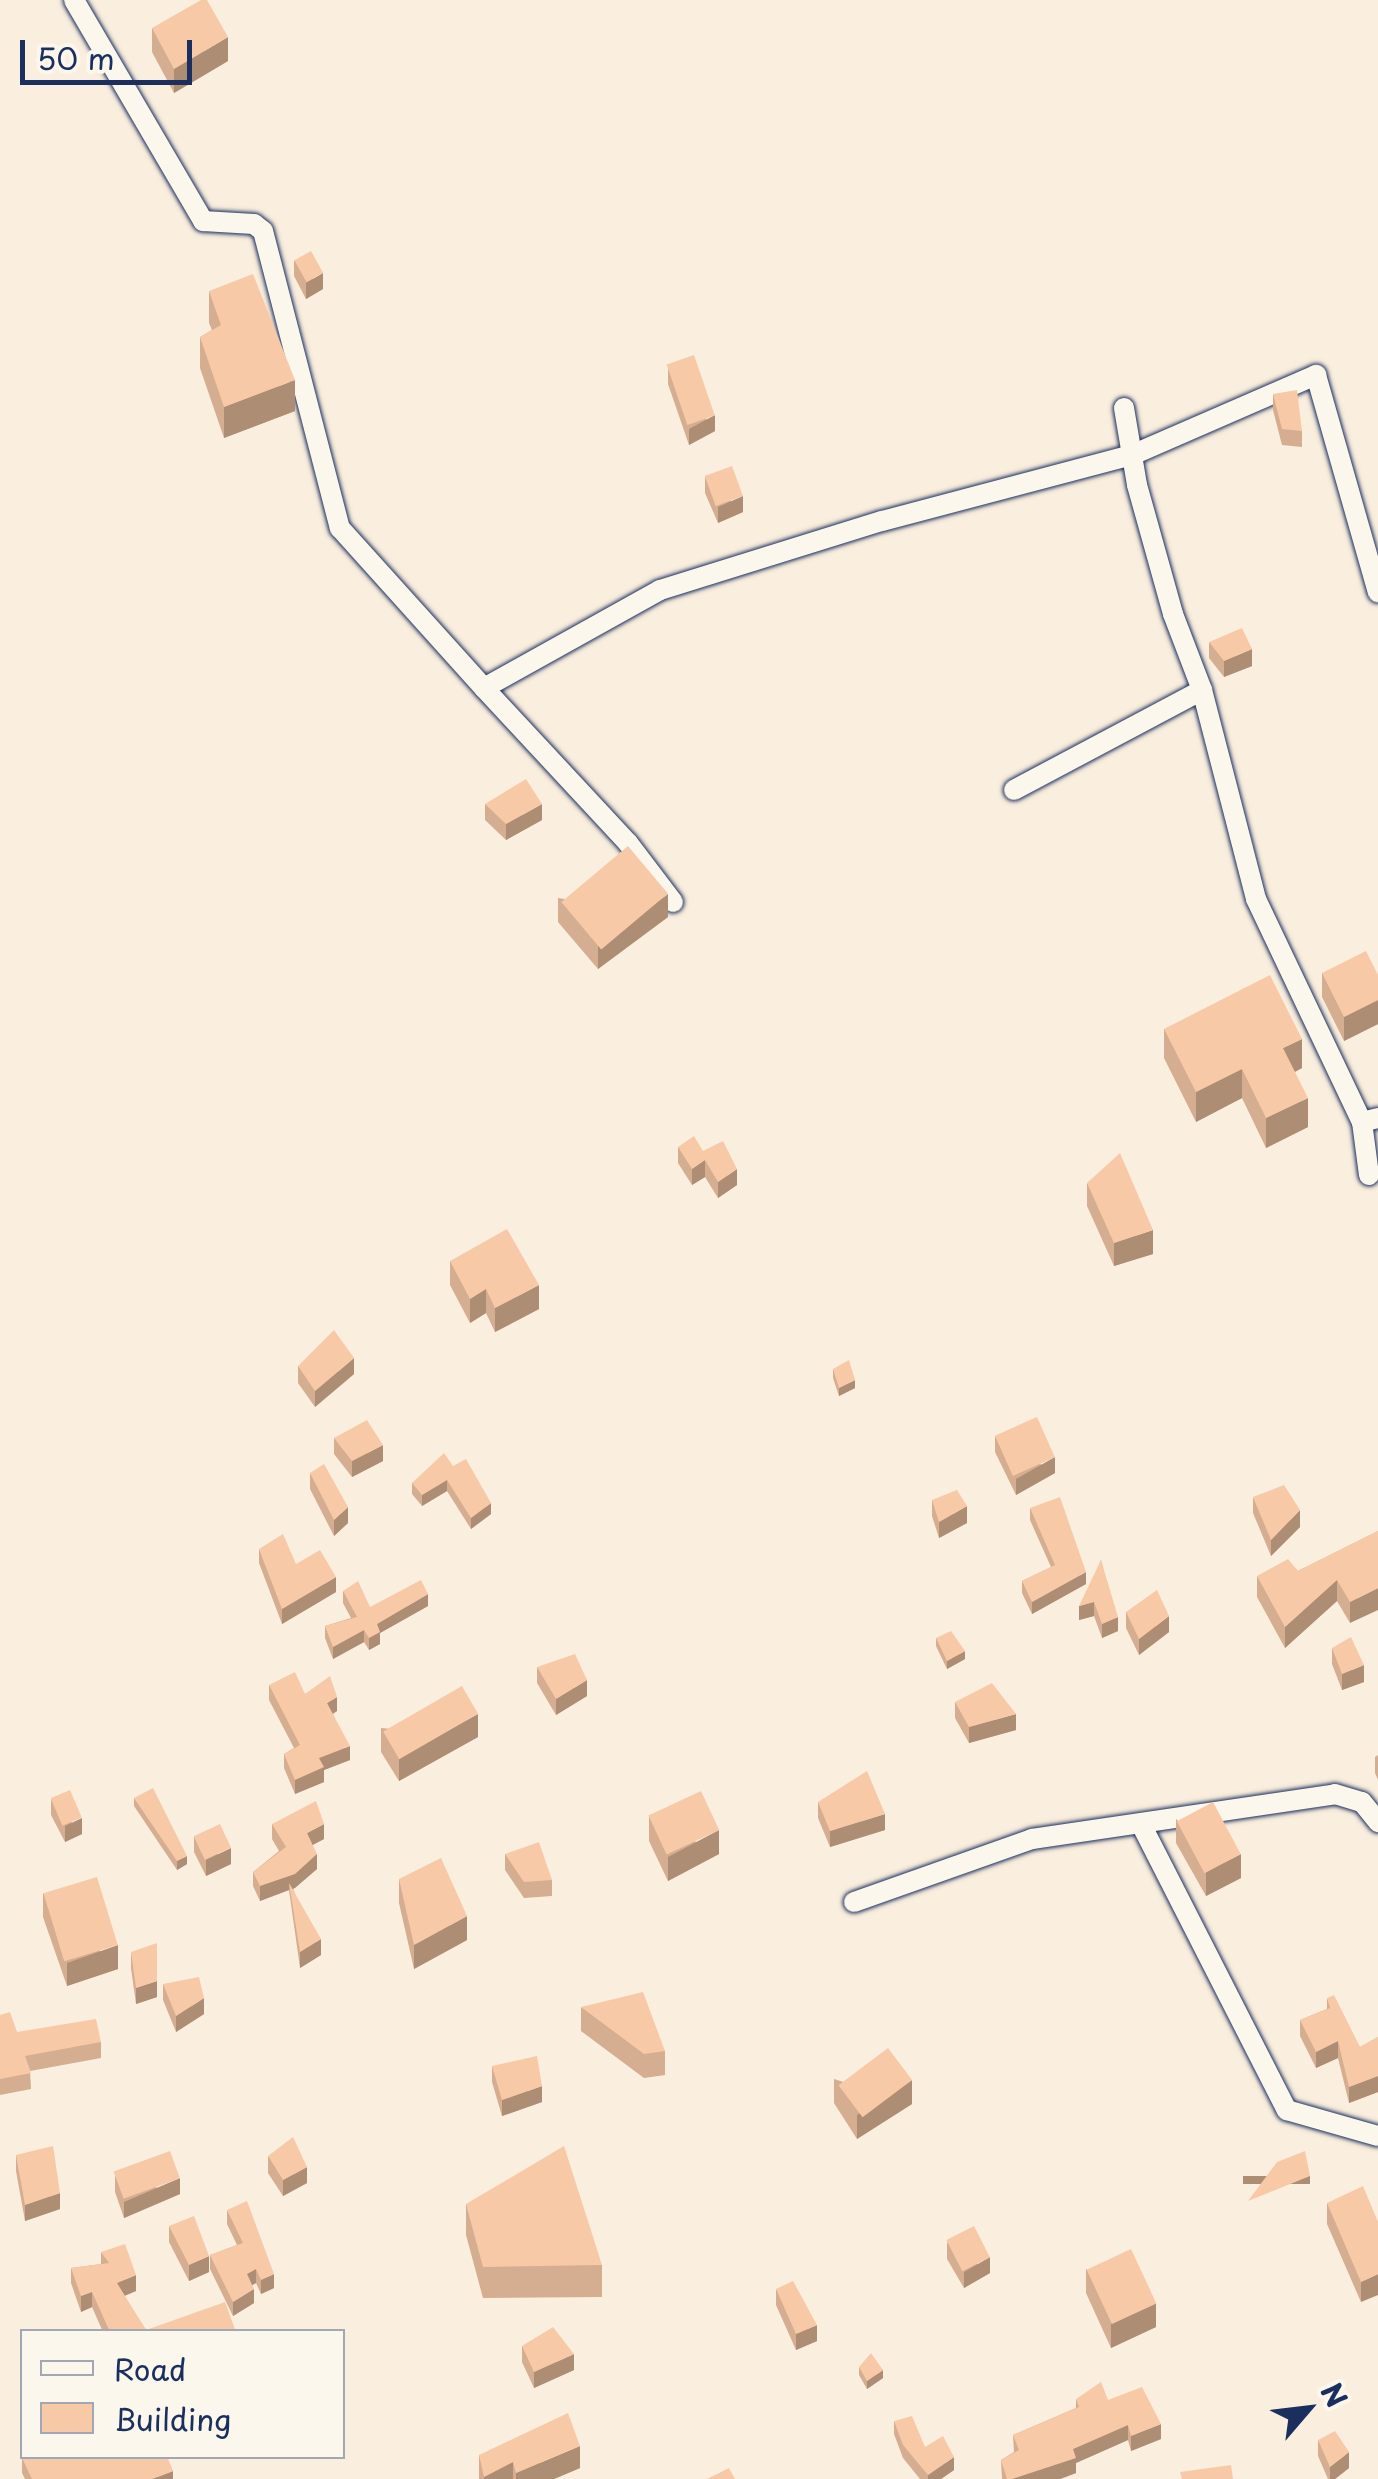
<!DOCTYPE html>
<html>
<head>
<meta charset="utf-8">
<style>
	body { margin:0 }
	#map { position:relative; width:1378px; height:2479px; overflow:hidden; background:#faeede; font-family:"Playpen Sans",sans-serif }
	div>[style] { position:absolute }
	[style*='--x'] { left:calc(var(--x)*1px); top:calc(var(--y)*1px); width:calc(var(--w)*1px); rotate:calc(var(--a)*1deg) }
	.roads { filter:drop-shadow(0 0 2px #1b2f5e) drop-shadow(0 0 2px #1b2f5e) }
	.street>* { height:20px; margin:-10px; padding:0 10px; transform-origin:10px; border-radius:10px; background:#fbf7ec }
	.wall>* { inset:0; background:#d5ad90 }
	.shaded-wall>* { inset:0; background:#ae8d75; transform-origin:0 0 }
	.building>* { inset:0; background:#f8c9a7; transform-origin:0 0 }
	span { translate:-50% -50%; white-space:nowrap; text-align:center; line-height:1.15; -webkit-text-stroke:10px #fbf7ec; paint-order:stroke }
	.legend { position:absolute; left:20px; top:2329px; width:325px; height:130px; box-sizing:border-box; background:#fbf7ec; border:2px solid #a1a7b3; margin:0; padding:12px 18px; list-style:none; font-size:30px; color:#1b2f5e }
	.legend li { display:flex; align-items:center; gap:20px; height:50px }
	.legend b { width:50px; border:2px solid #a1a7b3 }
	.north { position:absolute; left:1258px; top:2359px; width:100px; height:100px; -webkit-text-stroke:8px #fbf7ec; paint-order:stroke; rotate:62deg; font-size:28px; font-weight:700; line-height:40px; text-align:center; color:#1b2f5e }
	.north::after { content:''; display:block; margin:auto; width:35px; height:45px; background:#1b2f5e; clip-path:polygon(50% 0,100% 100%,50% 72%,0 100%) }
	.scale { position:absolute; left:20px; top:40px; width:172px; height:45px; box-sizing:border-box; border:5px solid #1b2f5e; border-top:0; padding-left:12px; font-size:30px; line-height:35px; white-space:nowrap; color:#1b2f5e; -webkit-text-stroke:8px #fbf7ec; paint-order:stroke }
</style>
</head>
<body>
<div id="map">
	<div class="roads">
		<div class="street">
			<i style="--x:74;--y:0;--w:256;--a:59.7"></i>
			<i style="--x:203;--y:221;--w:51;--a:3.4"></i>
			<i style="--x:254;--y:224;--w:11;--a:38"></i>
			<i style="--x:263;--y:231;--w:307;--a:75.5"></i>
			<i style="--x:340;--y:528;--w:215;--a:48"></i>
			<i style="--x:1124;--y:408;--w:78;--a:80.4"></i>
			<i style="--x:1137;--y:485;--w:134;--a:74.4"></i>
			<i style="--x:1173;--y:614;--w:81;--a:69.1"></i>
			<i style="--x:1202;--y:690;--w:216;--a:75.5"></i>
			<i style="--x:1256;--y:899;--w:247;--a:64.6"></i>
			<i style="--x:1014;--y:790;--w:213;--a:-28"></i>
			<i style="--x:673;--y:902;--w:74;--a:-127.3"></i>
			<i style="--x:628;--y:843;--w:212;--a:-132.9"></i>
			<i style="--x:484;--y:688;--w:201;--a:-29.1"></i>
			<i style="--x:660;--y:590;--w:232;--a:-17.3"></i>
			<i style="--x:882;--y:521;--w:259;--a:-14.8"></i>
			<i style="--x:1132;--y:455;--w:201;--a:-23.5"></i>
			<i style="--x:1316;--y:375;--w:226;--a:74.1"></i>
			<i style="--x:1369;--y:1175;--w:53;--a:-97.5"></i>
			<i style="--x:1362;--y:1122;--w:16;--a:-14"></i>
			<i style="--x:1142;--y:1826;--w:319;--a:63"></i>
			<i style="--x:1287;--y:2110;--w:95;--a:15.9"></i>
			<i style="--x:854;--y:1902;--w:189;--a:-19.5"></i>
			<i style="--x:1032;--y:1839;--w:306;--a:-8.4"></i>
			<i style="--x:1335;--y:1794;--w:28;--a:17"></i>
			<i style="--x:1362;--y:1802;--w:26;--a:51"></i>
		</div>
	</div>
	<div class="wall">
		<i style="clip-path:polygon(152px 28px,228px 61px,174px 93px,152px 52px)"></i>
		<i style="clip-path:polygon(294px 260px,323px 289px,306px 299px,294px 276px)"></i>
		<i style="clip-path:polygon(209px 291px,295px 411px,224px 438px,200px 368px,200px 337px,212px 330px,209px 323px)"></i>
		<i style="clip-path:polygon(668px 367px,715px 431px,689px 445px,668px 384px)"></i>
		<i style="clip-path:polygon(1273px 394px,1302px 431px,1302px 447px,1282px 445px,1273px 410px)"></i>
		<i style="clip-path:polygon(705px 477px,743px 512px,718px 523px,705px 493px)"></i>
		<i style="clip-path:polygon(1209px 642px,1252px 666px,1224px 677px,1209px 658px)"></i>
		<i style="clip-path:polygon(485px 804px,542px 820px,506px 840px,485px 820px)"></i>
		<i style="clip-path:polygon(558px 898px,668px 917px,598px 969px,558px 922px)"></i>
		<i style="clip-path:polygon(1322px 973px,1378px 975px,1378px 1024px,1344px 1041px,1322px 997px)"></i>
		<i style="clip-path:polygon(1164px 1029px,1302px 1068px,1295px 1072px,1308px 1127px,1266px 1148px,1242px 1098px,1196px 1122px,1164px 1058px)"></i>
		<i style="clip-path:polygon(678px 1147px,703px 1151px,737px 1185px,718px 1198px,705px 1177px,692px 1185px,678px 1163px)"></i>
		<i style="clip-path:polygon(1087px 1183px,1153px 1254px,1114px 1266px,1087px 1206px)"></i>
		<i style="clip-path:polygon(450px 1261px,539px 1309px,495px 1332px,486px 1313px,470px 1323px,450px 1285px)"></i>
		<i style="clip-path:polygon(298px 1366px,354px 1374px,315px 1407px,298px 1383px)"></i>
		<i style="clip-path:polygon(833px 1369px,855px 1388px,839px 1396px,833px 1378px)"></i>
		<i style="clip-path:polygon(995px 1436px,1055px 1473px,1016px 1495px,995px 1452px)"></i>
		<i style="clip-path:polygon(334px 1438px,383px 1461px,352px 1477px,334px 1454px)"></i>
		<i style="clip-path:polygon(453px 1466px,491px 1514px,471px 1529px,447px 1491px,422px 1506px,412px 1494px,412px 1483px)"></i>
		<i style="clip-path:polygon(310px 1473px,348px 1523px,334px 1536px,310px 1489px)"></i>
		<i style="clip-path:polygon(1253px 1497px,1300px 1527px,1271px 1556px,1253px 1513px)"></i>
		<i style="clip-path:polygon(932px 1500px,967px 1523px,939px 1538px,932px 1516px)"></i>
		<i style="clip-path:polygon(1030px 1508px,1086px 1584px,1032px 1614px,1022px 1593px,1022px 1581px,1051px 1567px,1030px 1520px)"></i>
		<i style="clip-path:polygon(1378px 1531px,1350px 1623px,1337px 1601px,1285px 1648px,1257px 1597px,1257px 1576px,1298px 1571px)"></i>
		<i style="clip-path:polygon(259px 1549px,296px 1564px,336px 1592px,282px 1624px,259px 1563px)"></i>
		<i style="clip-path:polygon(1101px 1560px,1118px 1631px,1102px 1638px,1094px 1616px,1079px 1620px)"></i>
		<i style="clip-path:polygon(343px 1591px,370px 1607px,428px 1606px,380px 1633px,380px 1644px,369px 1650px,364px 1642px,333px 1659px,325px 1638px,325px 1626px,351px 1618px,343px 1603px)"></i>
		<i style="clip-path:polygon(1126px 1612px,1169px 1632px,1139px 1655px,1126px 1628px)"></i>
		<i style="clip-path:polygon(936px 1638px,965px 1659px,947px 1669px,936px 1646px)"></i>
		<i style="clip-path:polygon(1332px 1648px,1364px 1682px,1342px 1690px,1332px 1664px)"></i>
		<i style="clip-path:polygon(537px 1667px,587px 1696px,556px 1715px,537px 1683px)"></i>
		<i style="clip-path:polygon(269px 1685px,305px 1694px,337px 1711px,333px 1714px,350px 1760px,324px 1770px,324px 1782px,295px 1794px,284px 1768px,284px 1754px,294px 1748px,269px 1700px)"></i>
		<i style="clip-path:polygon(955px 1702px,1016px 1730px,969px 1743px,955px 1718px)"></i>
		<i style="clip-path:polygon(381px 1728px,478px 1737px,399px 1781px,381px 1752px)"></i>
		<i style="clip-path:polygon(1378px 1755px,1378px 1780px,1375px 1773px,1375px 1757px)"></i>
		<i style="clip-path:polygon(134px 1798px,187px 1864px,177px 1870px,134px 1806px)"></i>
		<i style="clip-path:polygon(51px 1799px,82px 1834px,65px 1842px,51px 1815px)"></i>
		<i style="clip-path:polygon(818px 1802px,885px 1830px,830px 1847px,818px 1818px)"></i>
		<i style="clip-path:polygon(649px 1817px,719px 1854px,668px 1881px,649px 1841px)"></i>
		<i style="clip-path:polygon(1176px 1819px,1241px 1878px,1206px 1896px,1176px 1843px)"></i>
		<i style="clip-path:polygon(272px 1824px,324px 1839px,312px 1845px,317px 1869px,293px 1889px,321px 1955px,300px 1968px,289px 1890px,260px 1901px,253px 1886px,253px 1872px,279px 1851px,272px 1839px)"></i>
		<i style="clip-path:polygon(194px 1836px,231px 1864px,206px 1876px,194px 1852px)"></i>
		<i style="clip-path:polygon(505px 1854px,552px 1880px,552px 1896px,524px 1898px,505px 1870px)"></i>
		<i style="clip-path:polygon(399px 1879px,467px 1940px,414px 1969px,399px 1903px)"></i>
		<i style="clip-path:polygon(43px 1893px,118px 1969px,67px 1986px,43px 1917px)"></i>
		<i style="clip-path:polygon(131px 1952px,157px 1997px,136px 2004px,131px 1968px)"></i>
		<i style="clip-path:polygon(163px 1984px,204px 2014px,176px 2032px,163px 2000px)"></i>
		<i style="clip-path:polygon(1327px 1998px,1360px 2047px,1378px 2037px,1378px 2092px,1349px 2103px,1338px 2058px,1316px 2068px,1300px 2036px,1300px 2020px,1327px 2009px)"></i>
		<i style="clip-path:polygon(581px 2007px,665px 2051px,665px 2075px,644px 2078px,581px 2031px)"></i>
		<i style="clip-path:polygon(0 2015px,17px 2032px,101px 2042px,101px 2058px,30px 2071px,31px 2089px,0 2095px)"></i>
		<i style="clip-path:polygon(492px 2066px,542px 2102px,502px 2116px,492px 2082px)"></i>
		<i style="clip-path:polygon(834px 2079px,912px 2104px,857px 2139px,834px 2103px)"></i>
		<i style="clip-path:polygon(16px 2155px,60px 2209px,25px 2221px,16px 2171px)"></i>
		<i style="clip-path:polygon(268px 2156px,307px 2183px,283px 2196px,268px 2173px)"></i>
		<i style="clip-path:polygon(115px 2176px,180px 2194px,124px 2218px,115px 2192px)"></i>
		<i style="clip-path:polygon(1327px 2203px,1378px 2222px,1361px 2302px,1327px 2224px)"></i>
		<i style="clip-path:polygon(466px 2204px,602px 2265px,602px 2297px,483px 2298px,466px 2235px)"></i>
		<i style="clip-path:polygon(227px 2210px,274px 2288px,261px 2294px,256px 2283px,252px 2285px,254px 2303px,233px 2316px,210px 2269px,210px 2255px,237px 2245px,227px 2224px)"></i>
		<i style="clip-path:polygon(169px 2226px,209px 2272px,189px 2281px,169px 2242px)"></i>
		<i style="clip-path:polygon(947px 2242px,990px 2273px,964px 2288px,947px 2259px)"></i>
		<i style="clip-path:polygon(101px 2252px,136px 2291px,124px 2296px,146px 2330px,236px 2332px,103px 2332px,92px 2307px,81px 2312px,71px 2283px,71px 2268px,101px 2264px)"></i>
		<i style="clip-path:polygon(1086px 2269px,1156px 2327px,1111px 2348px,1086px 2293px)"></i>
		<i style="clip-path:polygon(776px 2289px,817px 2341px,796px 2350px,776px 2305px)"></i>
		<i style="clip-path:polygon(522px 2346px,574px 2370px,534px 2388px,522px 2362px)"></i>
		<i style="clip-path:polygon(859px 2367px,883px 2378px,867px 2389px,859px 2375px)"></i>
		<i style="clip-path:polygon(1076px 2399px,1108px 2400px,1161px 2439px,1131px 2451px,1128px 2440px,1076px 2463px,1076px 2473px,1060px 2479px,1002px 2479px,1001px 2460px,1014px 2452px,1013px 2435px,1076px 2408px)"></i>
		<i style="clip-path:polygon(894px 2421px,925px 2447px,954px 2470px,941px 2479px,920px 2479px,903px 2458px,894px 2434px)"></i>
		<i style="clip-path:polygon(1318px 2440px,1349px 2468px,1335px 2479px,1328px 2479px,1318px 2456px)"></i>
		<i style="clip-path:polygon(479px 2455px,580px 2468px,554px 2479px,479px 2479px)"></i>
		<i style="clip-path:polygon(22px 2458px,173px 2479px,25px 2479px,22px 2473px)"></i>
	</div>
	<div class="shaded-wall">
		<i style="clip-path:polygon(228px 37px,228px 61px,174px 93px,174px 69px)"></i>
		<i style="clip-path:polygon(323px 273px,323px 289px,306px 299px,306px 283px)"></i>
		<i style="clip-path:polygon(295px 380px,295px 411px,224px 438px,224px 407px)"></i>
		<i style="clip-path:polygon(715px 415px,715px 431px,689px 445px,689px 429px)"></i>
		<i style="clip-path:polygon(743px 496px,743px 512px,718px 523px,718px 507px)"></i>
		<i style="clip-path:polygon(1252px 649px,1252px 666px,1224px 677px,1224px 661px)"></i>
		<i style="clip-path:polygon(542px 804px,542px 820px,506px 840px,506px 824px)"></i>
		<i style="clip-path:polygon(668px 894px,668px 917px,598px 969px,598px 945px)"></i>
		<i style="clip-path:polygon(1378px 1000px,1378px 1024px,1344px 1041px,1344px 1017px)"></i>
		<i style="clip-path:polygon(1302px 1039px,1302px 1068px,1283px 1078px,1283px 1048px)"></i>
		<i style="clip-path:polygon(1242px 1069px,1242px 1098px,1196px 1122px,1196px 1092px)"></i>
		<i style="clip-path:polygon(1308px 1098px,1308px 1127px,1266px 1148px,1266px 1118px)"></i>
		<i style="clip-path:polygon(705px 1160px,705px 1177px,692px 1185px,692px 1169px)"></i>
		<i style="clip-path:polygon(737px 1169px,737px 1185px,718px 1198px,718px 1182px)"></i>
		<i style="clip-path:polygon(1153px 1230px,1153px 1254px,1114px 1266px,1114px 1243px)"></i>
		<i style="clip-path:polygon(539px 1285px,539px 1309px,495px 1332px,495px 1308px)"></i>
		<i style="clip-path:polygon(486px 1289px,486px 1313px,470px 1323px,470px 1299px)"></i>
		<i style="clip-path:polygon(354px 1358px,354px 1374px,315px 1407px,315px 1391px)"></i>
		<i style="clip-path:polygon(855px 1380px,855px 1388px,839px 1396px,839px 1388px)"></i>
		<i style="clip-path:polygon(383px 1445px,383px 1461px,352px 1477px,352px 1461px)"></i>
		<i style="clip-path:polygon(1055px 1457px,1055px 1473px,1016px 1495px,1016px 1479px)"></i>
		<i style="clip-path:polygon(447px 1480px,447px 1491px,422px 1506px,422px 1495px)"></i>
		<i style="clip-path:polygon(491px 1503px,491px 1514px,471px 1529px,471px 1518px)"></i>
		<i style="clip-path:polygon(967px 1506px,967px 1523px,939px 1538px,939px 1522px)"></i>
		<i style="clip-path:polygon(348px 1507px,348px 1523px,334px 1536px,334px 1520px)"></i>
		<i style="clip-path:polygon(1300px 1510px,1300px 1527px,1271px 1556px,1271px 1540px)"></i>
		<i style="clip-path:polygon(1086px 1572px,1086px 1584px,1032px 1614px,1032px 1602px)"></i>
		<i style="clip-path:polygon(336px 1577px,336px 1592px,282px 1624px,282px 1609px)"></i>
		<i style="clip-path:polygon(1337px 1580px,1337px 1601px,1285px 1648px,1285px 1627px)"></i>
		<i style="clip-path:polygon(1378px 1588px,1378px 1610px,1350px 1623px,1350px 1602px)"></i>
		<i style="clip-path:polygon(428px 1594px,428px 1606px,380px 1633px,380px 1644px,369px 1650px,369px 1638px,377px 1624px)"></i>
		<i style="clip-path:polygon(1094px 1602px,1094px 1616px,1079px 1620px,1079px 1606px)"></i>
		<i style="clip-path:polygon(1169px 1616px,1169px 1632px,1139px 1655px,1139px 1639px)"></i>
		<i style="clip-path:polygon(1118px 1617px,1118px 1631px,1102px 1638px,1102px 1624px)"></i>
		<i style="clip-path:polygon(364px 1630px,364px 1642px,333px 1659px,333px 1647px)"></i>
		<i style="clip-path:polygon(965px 1651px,965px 1659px,947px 1669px,947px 1661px)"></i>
		<i style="clip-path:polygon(1364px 1665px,1364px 1682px,1342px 1690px,1342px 1674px)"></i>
		<i style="clip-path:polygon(587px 1680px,587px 1696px,556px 1715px,556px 1699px)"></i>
		<i style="clip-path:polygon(337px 1697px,337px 1711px,327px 1717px,327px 1703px)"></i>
		<i style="clip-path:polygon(478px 1714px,478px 1737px,399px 1781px,399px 1757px)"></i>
		<i style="clip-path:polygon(1016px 1714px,1016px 1730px,969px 1743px,969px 1727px)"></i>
		<i style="clip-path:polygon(350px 1746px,350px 1760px,324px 1770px,324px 1782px,295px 1794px,295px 1780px,319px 1758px)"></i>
		<i style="clip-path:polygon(885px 1814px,885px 1830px,830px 1847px,830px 1831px)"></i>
		<i style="clip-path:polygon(82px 1818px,82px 1834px,65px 1842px,65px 1826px)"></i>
		<i style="clip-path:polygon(324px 1824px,324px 1839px,307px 1848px,307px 1833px)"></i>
		<i style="clip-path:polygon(719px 1830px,719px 1854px,668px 1881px,668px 1857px)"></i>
		<i style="clip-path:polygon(231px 1848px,231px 1864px,206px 1876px,206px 1860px)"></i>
		<i style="clip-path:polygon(317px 1854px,317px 1869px,295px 1888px,290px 1890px,289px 1883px,289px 1890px,260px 1901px,260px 1886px)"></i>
		<i style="clip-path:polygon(1241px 1854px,1241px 1878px,1206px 1896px,1206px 1872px)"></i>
		<i style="clip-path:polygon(187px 1856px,187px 1864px,177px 1870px,177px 1861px)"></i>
		<i style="clip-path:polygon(467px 1916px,467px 1940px,414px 1969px,414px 1945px)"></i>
		<i style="clip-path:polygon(321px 1939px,321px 1955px,300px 1968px,300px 1952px)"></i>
		<i style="clip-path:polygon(118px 1945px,118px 1969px,67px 1986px,67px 1963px)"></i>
		<i style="clip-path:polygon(157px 1981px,157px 1997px,136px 2004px,136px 1988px)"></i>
		<i style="clip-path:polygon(204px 1998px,204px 2014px,176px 2032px,176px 2016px)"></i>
		<i style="clip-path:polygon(1338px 2041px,1338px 2058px,1316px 2068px,1316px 2052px)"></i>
		<i style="clip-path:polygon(1378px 2076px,1378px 2092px,1349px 2103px,1349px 2087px)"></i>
		<i style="clip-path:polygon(912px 2080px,912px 2104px,857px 2139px,857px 2115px)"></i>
		<i style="clip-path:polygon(542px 2086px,542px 2102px,502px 2116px,502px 2100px)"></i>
		<i style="clip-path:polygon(307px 2167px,307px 2183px,283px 2196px,283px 2180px)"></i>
		<i style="left:1310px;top:2176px;width:8px;height:67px;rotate:90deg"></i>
		<i style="clip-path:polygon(180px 2178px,180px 2194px,124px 2218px,124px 2202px)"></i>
		<i style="clip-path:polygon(60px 2193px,60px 2209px,25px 2221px,25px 2205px)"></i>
		<i style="clip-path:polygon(209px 2256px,209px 2272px,189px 2281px,189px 2265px)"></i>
		<i style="clip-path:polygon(990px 2257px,990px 2273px,964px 2288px,964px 2272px)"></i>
		<i style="clip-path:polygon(256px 2269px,256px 2283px,247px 2288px,247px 2274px)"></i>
		<i style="clip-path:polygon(274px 2274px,274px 2288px,261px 2294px,261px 2280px)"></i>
		<i style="clip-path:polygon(1378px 2274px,1378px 2295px,1361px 2302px,1361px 2282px)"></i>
		<i style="clip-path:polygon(136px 2275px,136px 2291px,117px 2299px,117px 2283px)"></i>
		<i style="clip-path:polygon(254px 2289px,254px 2303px,233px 2316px,233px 2302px)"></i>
		<i style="clip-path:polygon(92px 2292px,92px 2307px,81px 2312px,81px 2296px)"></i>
		<i style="clip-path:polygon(1156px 2303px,1156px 2327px,1111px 2348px,1111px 2324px)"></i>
		<i style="clip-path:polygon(817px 2325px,817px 2341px,796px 2350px,796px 2334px)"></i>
		<i style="clip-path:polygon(574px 2354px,574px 2370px,534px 2388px,534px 2372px)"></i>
		<i style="clip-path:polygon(883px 2370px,883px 2378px,867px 2389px,867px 2381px)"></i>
		<i style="clip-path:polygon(1161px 2424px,1161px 2439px,1131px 2451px,1131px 2436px)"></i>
		<i style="clip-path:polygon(1128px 2425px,1128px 2440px,1076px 2463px,1076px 2473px,1060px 2479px,1012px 2479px,1073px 2449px)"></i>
		<i style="clip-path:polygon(580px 2446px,580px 2468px,554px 2479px,516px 2479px,516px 2473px)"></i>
		<i style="clip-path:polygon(1349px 2452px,1349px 2468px,1335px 2479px,1330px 2479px,1330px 2467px)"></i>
		<i style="clip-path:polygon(954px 2457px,954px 2470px,941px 2479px,928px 2479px,928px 2475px)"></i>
		<i style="clip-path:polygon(513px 2462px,513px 2479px,484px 2479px,484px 2477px)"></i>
		<i style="clip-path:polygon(173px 2471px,173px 2479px,152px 2479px)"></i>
	</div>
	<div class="building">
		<i style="clip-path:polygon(201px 0,207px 0,228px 37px,174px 69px,152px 28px)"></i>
		<i style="left:311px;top:251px;width:25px;height:19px;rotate:61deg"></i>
		<i style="clip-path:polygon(253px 274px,295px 380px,224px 407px,200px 337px,221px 325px,209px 291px)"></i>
		<i style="left:694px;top:355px;width:64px;height:29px;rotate:71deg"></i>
		<i style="clip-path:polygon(1297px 390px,1302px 431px,1282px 429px,1273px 394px)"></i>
		<i style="left:732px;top:466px;width:32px;height:29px;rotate:70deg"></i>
		<i style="clip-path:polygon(1242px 628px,1252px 649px,1224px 661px,1209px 642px)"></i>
		<i style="clip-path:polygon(526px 779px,542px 804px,506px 824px,485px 804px)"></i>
		<i style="left:628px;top:846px;width:62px;height:87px;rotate:50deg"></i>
		<i style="clip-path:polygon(1366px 951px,1378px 975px,1378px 1000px,1344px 1017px,1322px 973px)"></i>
		<i style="clip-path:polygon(1270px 975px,1302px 1039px,1283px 1048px,1308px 1098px,1266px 1118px,1242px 1069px,1196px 1092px,1164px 1029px)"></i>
		<i style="clip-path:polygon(694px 1136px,703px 1151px,723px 1141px,737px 1169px,718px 1182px,705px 1160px,692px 1169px,678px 1147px)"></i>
		<i style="clip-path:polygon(1120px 1153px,1153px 1230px,1114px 1243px,1087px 1183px)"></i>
		<i style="clip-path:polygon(507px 1229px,539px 1285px,495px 1308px,486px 1289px,470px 1299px,450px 1261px)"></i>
		<i style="clip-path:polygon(334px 1330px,354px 1358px,315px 1391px,298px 1366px)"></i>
		<i style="clip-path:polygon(849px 1360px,855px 1380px,839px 1388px,833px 1369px)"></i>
		<i style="left:1037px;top:1417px;width:44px;height:46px;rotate:66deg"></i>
		<i style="clip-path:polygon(367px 1420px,383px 1445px,352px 1461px,334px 1438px)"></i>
		<i style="clip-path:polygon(444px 1453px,453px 1466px,466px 1459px,491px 1503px,471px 1518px,447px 1480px,422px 1495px,412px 1483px)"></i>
		<i style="clip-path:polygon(324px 1464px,348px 1507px,334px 1520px,310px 1473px)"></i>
		<i style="clip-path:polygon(1284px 1485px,1300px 1510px,1271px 1540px,1253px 1497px)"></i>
		<i style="clip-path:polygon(957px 1490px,967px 1506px,939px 1522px,932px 1500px)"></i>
		<i style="clip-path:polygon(1060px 1497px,1086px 1572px,1032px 1602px,1022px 1581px,1055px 1565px,1030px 1508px)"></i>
		<i style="clip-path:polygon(1378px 1531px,1378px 1588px,1350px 1602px,1337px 1580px,1285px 1627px,1257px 1576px,1288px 1559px,1298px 1571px)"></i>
		<i style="clip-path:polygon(283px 1534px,296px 1564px,320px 1550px,336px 1577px,282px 1609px,259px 1549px)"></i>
		<i style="clip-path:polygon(1101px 1560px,1118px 1617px,1102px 1624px,1094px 1602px,1079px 1606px)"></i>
		<i style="clip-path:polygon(421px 1580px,428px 1594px,377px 1624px,380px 1632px,369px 1638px,364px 1630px,333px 1647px,325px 1626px,357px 1617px,343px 1591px,358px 1581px,370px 1607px)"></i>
		<i style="clip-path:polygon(1157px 1590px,1169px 1616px,1139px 1639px,1126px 1612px)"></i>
		<i style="clip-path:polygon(951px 1631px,965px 1651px,947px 1661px,936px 1638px)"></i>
		<i style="clip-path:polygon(1351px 1637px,1364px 1665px,1342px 1674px,1332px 1648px)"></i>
		<i style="clip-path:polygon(575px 1654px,587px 1680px,556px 1699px,537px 1667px)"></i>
		<i style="clip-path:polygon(295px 1672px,305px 1694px,330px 1676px,337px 1697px,327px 1703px,350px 1746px,319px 1758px,324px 1767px,295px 1780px,284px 1754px,300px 1745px,269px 1685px)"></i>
		<i style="clip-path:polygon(992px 1683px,1016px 1714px,969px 1727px,955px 1702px)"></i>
		<i style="left:462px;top:1686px;width:32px;height:91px;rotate:60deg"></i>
		<i style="clip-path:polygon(867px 1771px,885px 1814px,830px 1831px,818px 1802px)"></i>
		<i style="clip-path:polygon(153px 1788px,187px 1856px,177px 1861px,134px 1798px)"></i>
		<i style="left:70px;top:1790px;width:30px;height:21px;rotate:67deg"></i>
		<i style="left:701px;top:1791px;width:43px;height:58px;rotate:65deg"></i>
		<i style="clip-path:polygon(316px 1801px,324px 1824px,307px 1833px,317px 1854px,295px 1874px,260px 1886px,253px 1872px,286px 1847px,272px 1824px)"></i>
		<i style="left:1213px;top:1802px;width:59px;height:41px;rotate:62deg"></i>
		<i style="left:220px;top:1824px;width:26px;height:29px;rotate:65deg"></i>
		<i style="clip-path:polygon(539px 1842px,552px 1880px,524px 1882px,505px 1854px)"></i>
		<i style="clip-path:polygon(441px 1858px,467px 1916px,414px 1945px,399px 1879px)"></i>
		<i style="left:97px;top:1877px;width:71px;height:56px;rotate:73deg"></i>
		<i style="clip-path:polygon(289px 1883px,321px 1939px,300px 1952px)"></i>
		<i style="clip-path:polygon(157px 1943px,157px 1981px,136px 1988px,131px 1952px)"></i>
		<i style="clip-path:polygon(199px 1977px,204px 1998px,176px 2016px,163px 1984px)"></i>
		<i style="clip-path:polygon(643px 1992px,665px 2051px,644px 2054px,581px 2007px)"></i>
		<i style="clip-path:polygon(1334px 1995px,1360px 2047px,1378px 2037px,1378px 2076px,1349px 2087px,1338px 2041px,1316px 2052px,1300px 2020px,1330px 2008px,1327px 1998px)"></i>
		<i style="clip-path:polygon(10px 2012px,17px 2032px,96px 2019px,101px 2042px,25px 2056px,31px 2073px,0 2079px,0 2015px)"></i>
		<i style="left:888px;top:2048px;width:40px;height:62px;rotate:53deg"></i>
		<i style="clip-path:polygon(537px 2056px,542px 2086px,502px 2100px,492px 2066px)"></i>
		<i style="clip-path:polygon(293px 2137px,307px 2167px,283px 2180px,268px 2156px)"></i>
		<i style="clip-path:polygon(53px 2146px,60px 2193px,25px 2205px,16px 2155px)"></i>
		<i style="clip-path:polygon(564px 2146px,602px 2265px,483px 2267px,466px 2204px)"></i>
		<i style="left:170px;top:2151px;width:29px;height:60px;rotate:70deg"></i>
		<i style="clip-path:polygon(1305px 2151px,1310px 2176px,1248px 2201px,1277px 2162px)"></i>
		<i style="clip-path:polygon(1363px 2186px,1378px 2222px,1378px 2274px,1361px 2282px,1327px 2203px)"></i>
		<i style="clip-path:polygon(247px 2201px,274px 2274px,261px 2280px,256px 2269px,247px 2274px,254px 2289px,233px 2302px,210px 2255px,243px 2243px,227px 2210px)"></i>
		<i style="clip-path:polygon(194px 2216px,209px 2256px,189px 2265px,169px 2226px)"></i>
		<i style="left:974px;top:2226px;width:35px;height:31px;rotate:63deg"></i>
		<i style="clip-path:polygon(125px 2244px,136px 2275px,117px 2283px,146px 2330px,225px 2302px,236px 2332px,110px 2332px,92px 2292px,81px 2296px,71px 2268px,109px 2263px,101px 2252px)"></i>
		<i style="left:1131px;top:2249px;width:60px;height:49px;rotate:65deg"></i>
		<i style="clip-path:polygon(793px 2281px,817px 2325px,796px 2334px,776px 2289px)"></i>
		<i style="clip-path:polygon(553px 2327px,574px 2354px,534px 2372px,522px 2346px)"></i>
		<i style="clip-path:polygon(871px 2353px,883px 2370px,867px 2381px,859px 2367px)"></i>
		<i style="clip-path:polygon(1101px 2382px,1108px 2400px,1142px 2387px,1161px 2424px,1131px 2436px,1128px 2425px,1073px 2449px,1076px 2458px,1012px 2479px,1007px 2479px,1001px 2460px,1019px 2450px,1013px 2435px,1079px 2407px,1076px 2399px)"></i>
		<i style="clip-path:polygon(568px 2413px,580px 2446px,516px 2473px,513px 2462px,484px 2477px,479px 2455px)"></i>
		<i style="clip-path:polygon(912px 2416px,925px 2447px,943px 2436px,954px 2457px,928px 2475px,903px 2445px,894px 2421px)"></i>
		<i style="clip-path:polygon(1335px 2431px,1349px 2452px,1330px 2467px,1318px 2440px)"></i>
		<i style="clip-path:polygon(26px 2456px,167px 2456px,173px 2471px,152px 2479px,32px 2479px,22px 2458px)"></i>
		<i style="clip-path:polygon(1231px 2465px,1233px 2479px,1182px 2479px,1180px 2472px)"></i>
		<i style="clip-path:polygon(729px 2468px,735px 2479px,707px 2479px)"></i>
	</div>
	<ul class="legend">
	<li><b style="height:12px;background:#fbf7ec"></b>Road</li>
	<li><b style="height:28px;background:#f8c9a7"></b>Building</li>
	</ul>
	<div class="north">N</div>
	<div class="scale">50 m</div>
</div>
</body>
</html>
